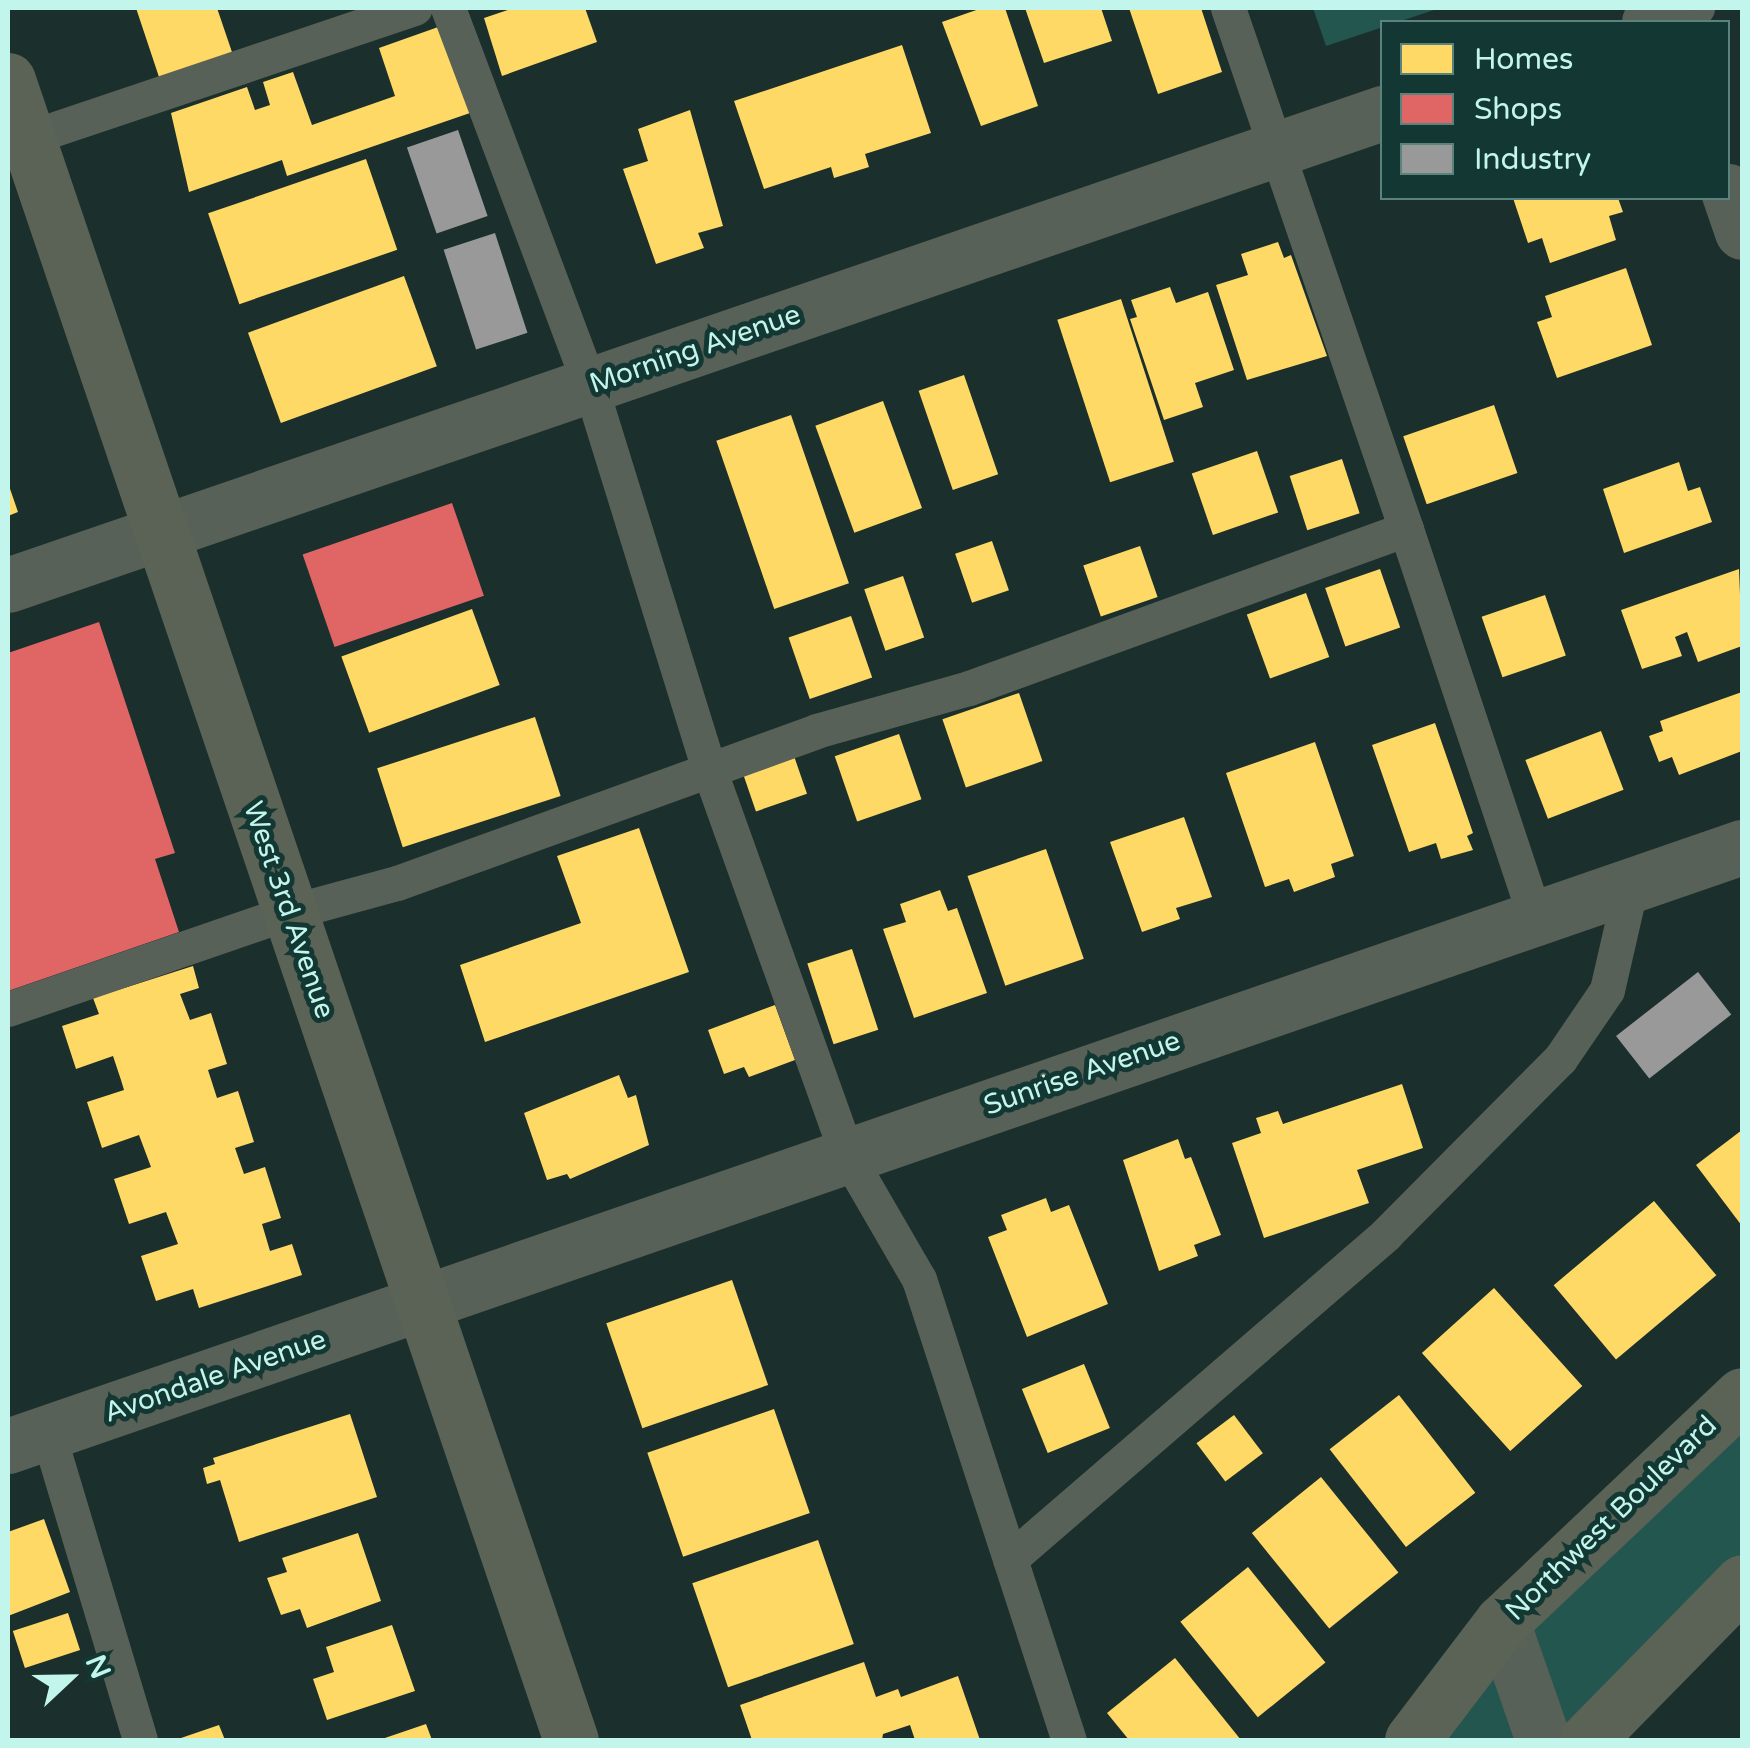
<!DOCTYPE html>
<html>
<head>
<meta charset="utf-8">
<style>
	body { margin:0 }
	#map { position:relative; width:1750px; height:1748px; overflow:hidden; background:#1b2f2c; font-family:"Varela Round",sans-serif }
	div>[style] { position:absolute }
	[style*='--x'] { left:calc(var(--x)*1px); top:calc(var(--y)*1px); width:calc(var(--w)*1px); rotate:calc(var(--a)*1deg) }
	.green>* { inset:0; background:#23564f }
	.homes>* { inset:0; background:#ffd966; transform-origin:0 0 }
	.shops>* { inset:0; background:#e06666; transform-origin:0 0 }
	.industry>* { inset:0; background:#999; transform-origin:0 0 }
	.lane>* { height:35px; margin:-17.5px; padding:0 17.5px; transform-origin:17.5px; border-radius:17.5px; background:#586157 }
	.street>* { height:55px; margin:-27.5px; padding:0 27.5px; transform-origin:27.5px; border-radius:27.5px; background:#586157 }
	.secondary>* { height:55px; margin:-27.5px; padding:0 27.5px; transform-origin:27.5px; border-radius:27.5px; background:#5b6256 }
	span { translate:-50% -50%; white-space:nowrap; text-align:center; line-height:1.15; -webkit-text-stroke:10px #133732; paint-order:stroke }
	.street-label { font-size:28px; color:#c2f5eb }
	.frame { position:absolute; inset:0; border:10px solid #c2f5eb; pointer-events:none }
	.legend { position:absolute; left:1380px; top:20px; width:350px; height:180px; box-sizing:border-box; background:#133732; border:2px solid #59837c; margin:0; padding:12px 18px; list-style:none; font-size:30px; color:#c2f5eb }
	.legend li { display:flex; align-items:center; gap:20px; height:50px }
	.legend b { width:50px; border:2px solid #59837c }
	.north { position:absolute; left:20px; top:1628px; width:100px; height:100px; -webkit-text-stroke:8px #133732; paint-order:stroke; rotate:68deg; font-size:28px; font-weight:700; line-height:40px; text-align:center; color:#c2f5eb }
	.north::after { content:''; display:block; margin:auto; width:35px; height:45px; background:#c2f5eb; clip-path:polygon(50% 0,100% 100%,50% 72%,0 100%) }
</style>
</head>
<body>
<div id="map">
	<div class="green">
		<i style="clip-path:polygon(1313px 8px,1440px 8px,1326px 46px)"></i>
		<i style="clip-path:polygon(1742px 1395px,1742px 1582px,1587px 1740px,1412px 1740px)"></i>
	</div>
	<div class="homes">
		<i style="clip-path:polygon(136px 8px,217px 8px,234px 58px,161px 83px)"></i>
		<i style="clip-path:polygon(514px 8px,585px 8px,597px 42px,502px 76px,484px 18px)"></i>
		<i style="clip-path:polygon(982px 8px,1005px 8px,1038px 106px,981px 126px,942px 22px)"></i>
		<i style="clip-path:polygon(1025px 8px,1101px 8px,1112px 41px,1044px 63px)"></i>
		<i style="clip-path:polygon(1129px 8px,1201px 8px,1222px 72px,1158px 94px)"></i>
		<i style="clip-path:polygon(441px 26px,470px 113px,287px 176px,282px 160px,189px 192px,171px 113px,247px 87px,255px 110px,270px 105px,263px 82px,293px 72px,312px 125px,395px 96px,379px 48px)"></i>
		<i style="clip-path:polygon(902px 45px,931px 133px,865px 154px,869px 167px,834px 178px,831px 167px,764px 189px,734px 101px)"></i>
		<i style="clip-path:polygon(690px 110px,723px 226px,698px 233px,704px 248px,656px 264px,623px 169px,648px 161px,638px 129px)"></i>
		<i style="left:366px;top:159px;width:96px;height:167px;rotate:71deg"></i>
		<i style="clip-path:polygon(1513px 198px,1618px 198px,1623px 212px,1609px 216px,1616px 240px,1550px 263px,1542px 238px,1528px 243px)"></i>
		<i style="clip-path:polygon(1278px 242px,1284px 258px,1291px 255px,1327px 356px,1247px 380px,1216px 285px,1248px 275px,1241px 254px)"></i>
		<i style="clip-path:polygon(1626px 268px,1652px 345px,1557px 378px,1537px 322px,1552px 317px,1545px 296px)"></i>
		<i style="left:404px;top:276px;width:96px;height:166px;rotate:70deg"></i>
		<i style="clip-path:polygon(1170px 287px,1176px 303px,1208px 292px,1234px 370px,1195px 383px,1203px 407px,1164px 420px,1130px 319px,1137px 317px,1131px 300px)"></i>
		<i style="left:1121px;top:299px;width:171px;height:67px;rotate:72deg"></i>
		<i style="left:964px;top:375px;width:105px;height:48px;rotate:71deg"></i>
		<i style="left:883px;top:401px;width:114px;height:72px;rotate:70deg"></i>
		<i style="left:1494px;top:405px;width:72px;height:96px;rotate:71deg"></i>
		<i style="left:791px;top:415px;width:178px;height:79px;rotate:71deg"></i>
		<i style="left:1257px;top:451px;width:65px;height:69px;rotate:71deg"></i>
		<i style="left:1342px;top:459px;width:57px;height:55px;rotate:72deg"></i>
		<i style="clip-path:polygon(1679px 462px,1688px 491px,1700px 487px,1712px 522px,1624px 553px,1603px 489px)"></i>
		<i style="clip-path:polygon(8px 483px,18px 512px,8px 516px)"></i>
		<i style="left:992px;top:541px;width:52px;height:39px;rotate:71deg"></i>
		<i style="left:1140px;top:546px;width:54px;height:60px;rotate:71deg"></i>
		<i style="left:1380px;top:569px;width:62px;height:58px;rotate:71deg"></i>
		<i style="clip-path:polygon(1739px 569px,1742px 646px,1698px 662px,1687px 632px,1675px 637px,1682px 656px,1642px 669px,1621px 610px)"></i>
		<i style="left:903px;top:576px;width:65px;height:41px;rotate:71deg"></i>
		<i style="left:1306px;top:593px;width:68px;height:63px;rotate:70deg"></i>
		<i style="left:1545px;top:595px;width:64px;height:67px;rotate:71deg"></i>
		<i style="left:472px;top:609px;width:81px;height:139px;rotate:70deg"></i>
		<i style="left:851px;top:616px;width:65px;height:66px;rotate:71deg"></i>
		<i style="clip-path:polygon(1742px 692px,1742px 751px,1679px 775px,1672px 757px,1659px 762px,1649px 736px,1663px 731px,1660px 721px)"></i>
		<i style="left:1019px;top:693px;width:72px;height:81px;rotate:71deg"></i>
		<i style="left:535px;top:717px;width:83px;height:166px;rotate:72deg"></i>
		<i style="clip-path:polygon(1435px 723px,1473px 833px,1467px 836px,1473px 850px,1441px 859px,1436px 843px,1409px 852px,1372px 745px)"></i>
		<i style="left:1601px;top:731px;width:63px;height:81px;rotate:69deg"></i>
		<i style="left:899px;top:734px;width:69px;height:68px;rotate:71deg"></i>
		<i style="clip-path:polygon(1315px 742px,1354px 856px,1331px 864px,1335px 877px,1294px 892px,1289px 879px,1265px 887px,1226px 773px)"></i>
		<i style="left:794px;top:756px;width:40px;height:54px;rotate:71deg"></i>
		<i style="clip-path:polygon(1184px 817px,1212px 897px,1176px 908px,1180px 919px,1142px 932px,1110px 842px)"></i>
		<i style="clip-path:polygon(639px 828px,689px 972px,485px 1042px,460px 965px,581px 923px,557px 856px)"></i>
		<i style="left:1046px;top:849px;width:116px;height:83px;rotate:71deg"></i>
		<i style="clip-path:polygon(940px 890px,948px 911px,957px 908px,987px 993px,914px 1018px,883px 929px,906px 922px,900px 904px)"></i>
		<i style="left:852px;top:949px;width:85px;height:47px;rotate:72deg"></i>
		<i style="clip-path:polygon(193px 966px,199px 988px,180px 994px,190px 1020px,211px 1013px,227px 1064px,208px 1070px,217px 1098px,238px 1091px,254px 1142px,235px 1148px,244px 1174px,265px 1167px,281px 1218px,262px 1224px,270px 1251px,292px 1244px,302px 1275px,199px 1308px,193px 1289px,156px 1301px,141px 1256px,178px 1244px,166px 1212px,129px 1224px,114px 1179px,151px 1167px,139px 1135px,102px 1148px,87px 1102px,124px 1090px,121px 1080px,113px 1056px,76px 1069px,62px 1026px,99px 1014px,93px 998px)"></i>
		<i style="clip-path:polygon(775px 1005px,795px 1060px,749px 1077px,744px 1067px,724px 1074px,708px 1030px)"></i>
		<i style="clip-path:polygon(619px 1075px,628px 1098px,636px 1095px,649px 1145px,570px 1179px,567px 1174px,547px 1180px,524px 1113px)"></i>
		<i style="clip-path:polygon(1402px 1084px,1423px 1148px,1357px 1170px,1369px 1203px,1264px 1238px,1232px 1143px,1261px 1133px,1256px 1118px,1278px 1111px,1283px 1124px)"></i>
		<i style="clip-path:polygon(1742px 1130px,1742px 1226px,1696px 1165px)"></i>
		<i style="clip-path:polygon(1178px 1139px,1185px 1159px,1191px 1157px,1221px 1235px,1194px 1245px,1198px 1256px,1159px 1271px,1123px 1160px)"></i>
		<i style="clip-path:polygon(1046px 1198px,1051px 1212px,1069px 1205px,1108px 1304px,1027px 1337px,988px 1237px,1007px 1230px,1001px 1215px)"></i>
		<i style="left:1654px;top:1201px;width:97px;height:131px;rotate:50deg"></i>
		<i style="left:732px;top:1280px;width:111px;height:133px;rotate:71deg"></i>
		<i style="left:1494px;top:1288px;width:132px;height:97px;rotate:48deg"></i>
		<i style="left:1084px;top:1364px;width:69px;height:67px;rotate:68deg"></i>
		<i style="left:1399px;top:1395px;width:124px;height:88px;rotate:52deg"></i>
		<i style="left:774px;top:1409px;width:110px;height:134px;rotate:71deg"></i>
		<i style="clip-path:polygon(350px 1414px,377px 1497px,239px 1542px,220px 1480px,207px 1484px,203px 1468px,215px 1464px,213px 1458px)"></i>
		<i style="left:1234px;top:1415px;width:48px;height:47px;rotate:53deg"></i>
		<i style="left:1321px;top:1477px;width:123px;height:89px;rotate:51deg"></i>
		<i style="clip-path:polygon(44px 1519px,70px 1592px,8px 1616px,8px 1532px)"></i>
		<i style="clip-path:polygon(358px 1533px,381px 1601px,307px 1628px,300px 1609px,281px 1615px,267px 1578px,287px 1572px,282px 1558px)"></i>
		<i style="left:818px;top:1540px;width:110px;height:133px;rotate:71deg"></i>
		<i style="left:1248px;top:1567px;width:123px;height:87px;rotate:51deg"></i>
		<i style="left:68px;top:1613px;width:39px;height:58px;rotate:72deg"></i>
		<i style="clip-path:polygon(392px 1625px,415px 1691px,327px 1720px,313px 1679px,334px 1672px,326px 1647px)"></i>
		<i style="clip-path:polygon(1175px 1658px,1241px 1740px,1129px 1740px,1107px 1713px)"></i>
		<i style="clip-path:polygon(864px 1662px,876px 1697px,898px 1689px,901px 1697px,958px 1676px,980px 1740px,915px 1740px,910px 1725px,883px 1734px,882px 1740px,752px 1740px,740px 1705px)"></i>
		<i style="clip-path:polygon(426px 1724px,432px 1740px,379px 1740px)"></i>
		<i style="clip-path:polygon(219px 1725px,225px 1740px,182px 1740px,181px 1738px)"></i>
	</div>
	<div class="shops">
		<i style="left:452px;top:503px;width:98px;height:158px;rotate:71deg"></i>
		<i style="clip-path:polygon(99px 622px,175px 853px,155px 859px,179px 932px,8px 991px,8px 653px)"></i>
	</div>
	<div class="industry">
		<i style="left:458px;top:130px;width:91px;height:54px;rotate:71deg"></i>
		<i style="left:495px;top:233px;width:105px;height:54px;rotate:72deg"></i>
		<i style="left:1698px;top:972px;width:54px;height:104px;rotate:52deg"></i>
	</div>
	<div class="lane">
		<i style="--x:448;--y:8;--w:403;--a:69.4"></i>
		<i style="--x:590;--y:385;--w:402;--a:72.8"></i>
		<i style="--x:709;--y:769;--w:410;--a:70.3"></i>
		<i style="--x:847;--y:1155;--w:143;--a:59.9"></i>
		<i style="--x:919;--y:1279;--w:485;--a:72"></i>
		<i style="--x:1686;--y:22;--w:18;--a:-52"></i>
		<i style="--x:28;--y:138;--w:408;--a:-18.6"></i>
		<i style="--x:1406;--y:529;--w:409;--a:71.6"></i>
		<i style="--x:8;--y:1009;--w:298;--a:-19"></i>
		<i style="--x:290;--y:912;--w:111;--a:-15.2"></i>
		<i style="--x:397;--y:883;--w:446;--a:-19.9"></i>
		<i style="--x:816;--y:731;--w:159;--a:-15.7"></i>
		<i style="--x:969;--y:688;--w:465;--a:-20"></i>
		<i style="--x:1406;--y:529;--w:551;--a:-108.86"></i>
		<i style="--x:48;--y:1433;--w:320;--a:73.3"></i>
		<i style="--x:1010;--y:1559;--w:497;--a:-40.8"></i>
		<i style="--x:1386;--y:1234;--w:247;--a:-45.2"></i>
		<i style="--x:1560;--y:1059;--w:83;--a:-55.7"></i>
		<i style="--x:1607;--y:990;--w:108;--a:-77.1"></i>
	</div>
	<div class="street">
		<i style="--x:1649;--y:22;--w:16;--a:-18"></i>
		<i style="--x:1664;--y:17;--w:5;--a:68"></i>
		<i style="--x:1728;--y:191;--w:43;--a:71.1"></i>
		<i style="--x:8;--y:585;--w:1453;--a:-18.96"></i>
		<i style="--x:8;--y:1446;--w:1835;--a:-19.06"></i>
		<i style="--x:1502;--y:1622;--w:125;--a:70.8"></i>
	</div>
	<div class="secondary">
		<i style="--x:8;--y:80;--w:1753;--a:71.27"></i>
		<i style="--x:1412;--y:1740;--w:148;--a:-52.7"></i>
		<i style="--x:1502;--y:1622;--w:330;--a:-43.4"></i>
		<i style="--x:1587;--y:1740;--w:221;--a:-45.5"></i>
	</div>
	<div class="street-label">
		<span style="left:695px;top:349px;rotate:-19deg">Morning Avenue</span>
		<span style="left:289px;top:910px;rotate:71deg">West 3rd Avenue</span>
		<span style="left:1082px;top:1073px;rotate:-19deg">Sunrise Avenue</span>
		<span style="left:215px;top:1376px;rotate:-19deg">Avondale Avenue</span>
		<span style="left:1611px;top:1518px;rotate:-44deg">Northwest Boulevard</span>
	</div>
	<div class="frame"></div>
	<ul class="legend">
	<li><b style="height:28px;background:#ffd966"></b>Homes</li>
	<li><b style="height:28px;background:#e06666"></b>Shops</li>
	<li><b style="height:28px;background:#999"></b>Industry</li>
	</ul>
	<div class="north">N</div>
</div>
</body>
</html>
